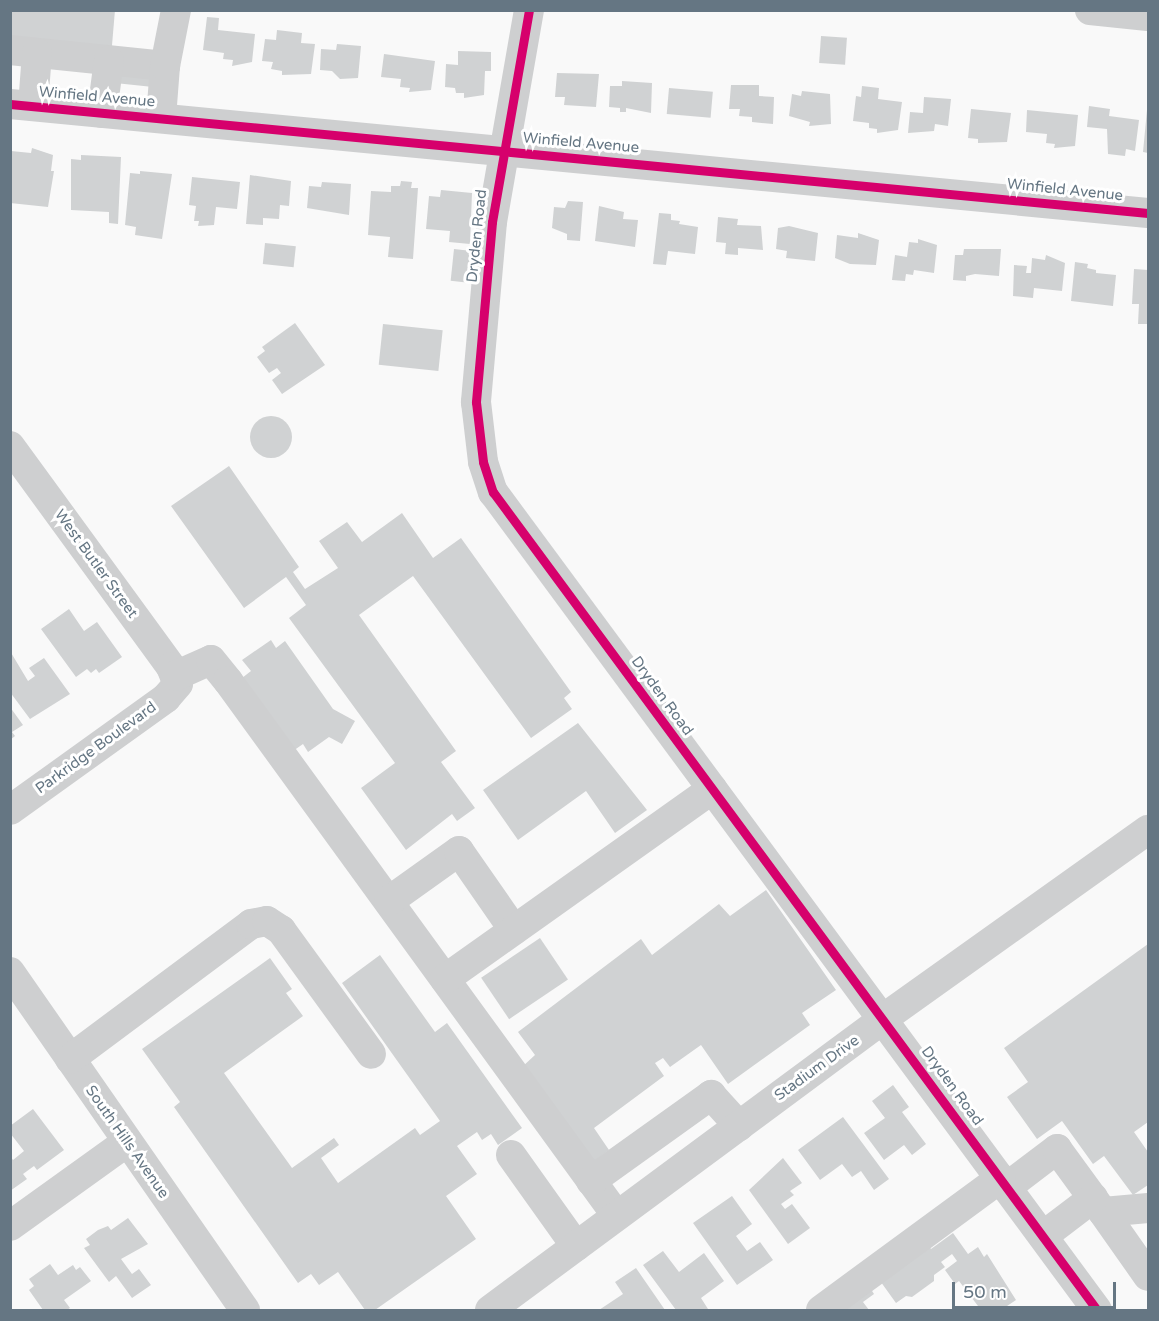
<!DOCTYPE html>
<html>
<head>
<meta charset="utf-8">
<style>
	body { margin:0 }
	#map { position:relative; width:1159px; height:1321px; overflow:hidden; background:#f9f9f9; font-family:"Varela Round",sans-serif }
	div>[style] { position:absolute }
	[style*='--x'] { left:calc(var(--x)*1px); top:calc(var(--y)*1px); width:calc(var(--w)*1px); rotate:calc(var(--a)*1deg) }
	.building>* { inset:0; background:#d0d2d3; transform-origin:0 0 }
	.round { border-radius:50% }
	.minor>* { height:30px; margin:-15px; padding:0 15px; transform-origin:15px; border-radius:15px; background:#cecfd0 }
	.cycleway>* { height:9px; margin:-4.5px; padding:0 4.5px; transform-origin:4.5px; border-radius:4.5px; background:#d6006c }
	span { translate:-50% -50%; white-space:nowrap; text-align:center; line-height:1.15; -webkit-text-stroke:6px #fff; paint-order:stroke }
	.street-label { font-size:15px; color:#657683 }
	.frame { position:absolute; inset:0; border:12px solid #657683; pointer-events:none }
	.scale { position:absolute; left:952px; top:1282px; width:164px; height:27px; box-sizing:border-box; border:3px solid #657683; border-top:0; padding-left:8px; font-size:18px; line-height:21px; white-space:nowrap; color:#657683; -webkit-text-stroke:4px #fff; paint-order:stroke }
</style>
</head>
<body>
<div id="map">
	<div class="building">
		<i style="clip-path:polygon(10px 10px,115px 10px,111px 57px,10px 48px)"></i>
		<i style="clip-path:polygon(207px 17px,219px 18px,218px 30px,255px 34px,252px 62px,232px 66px,233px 60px,223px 59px,224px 53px,203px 50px)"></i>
		<i style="clip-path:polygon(277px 30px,302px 33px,301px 43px,315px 44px,311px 74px,282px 75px,282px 71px,271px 69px,273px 62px,262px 61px,265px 39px,276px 40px)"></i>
		<i style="left:821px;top:36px;width:26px;height:27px;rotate:4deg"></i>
		<i style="clip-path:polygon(337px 44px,361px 46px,358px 78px,340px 79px,332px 71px,320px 70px,321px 49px,336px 50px)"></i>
		<i style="clip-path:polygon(458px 51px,491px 52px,491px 71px,485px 71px,484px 95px,464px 98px,464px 93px,456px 93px,455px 88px,445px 87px,446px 64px,458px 65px)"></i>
		<i style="clip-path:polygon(384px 54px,435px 61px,431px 90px,409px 92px,410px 88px,400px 87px,401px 79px,381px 77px)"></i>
		<i style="clip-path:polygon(155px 66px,153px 87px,115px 83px,117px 69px)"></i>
		<i style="clip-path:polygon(557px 73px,599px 74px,596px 107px,564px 105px,565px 97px,555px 97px)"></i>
		<i style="clip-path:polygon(622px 81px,652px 83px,651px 113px,626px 108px,626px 112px,620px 112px,620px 108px,609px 107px,610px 86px,622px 86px)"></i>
		<i style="clip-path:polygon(731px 85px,759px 85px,759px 96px,774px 97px,773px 124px,752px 122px,752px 117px,739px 116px,740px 109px,729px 109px)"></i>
		<i style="clip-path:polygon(862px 86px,879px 88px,878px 99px,902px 102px,898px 130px,877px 133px,877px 129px,869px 128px,869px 123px,853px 121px,856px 96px,861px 97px)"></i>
		<i style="left:669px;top:88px;width:44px;height:26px;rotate:5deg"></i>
		<i style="clip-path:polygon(802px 91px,830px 94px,831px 124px,809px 126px,810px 122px,789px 116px,792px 94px,801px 96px)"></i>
		<i style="clip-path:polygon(924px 97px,951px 99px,948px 126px,935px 124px,934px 131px,908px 133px,910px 112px,923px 113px)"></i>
		<i style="clip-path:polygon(1089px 106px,1110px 109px,1109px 116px,1139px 120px,1135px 151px,1126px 149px,1125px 156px,1108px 154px,1107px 129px,1087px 127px)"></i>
		<i style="clip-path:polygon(971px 109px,1011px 113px,1007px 142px,978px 143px,978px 139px,968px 138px)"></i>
		<i style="clip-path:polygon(1027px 110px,1078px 115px,1075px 146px,1054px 148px,1055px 144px,1046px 143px,1047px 134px,1026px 132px)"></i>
		<i style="clip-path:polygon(1147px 110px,1148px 110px,1148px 153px,1143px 152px)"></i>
		<i style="clip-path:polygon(32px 148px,53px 155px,51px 171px,54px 171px,48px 207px,10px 203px,11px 151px,31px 153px)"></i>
		<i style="clip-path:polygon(81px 155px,121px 157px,118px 224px,109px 223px,109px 212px,71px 210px,71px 159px,81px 160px)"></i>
		<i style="clip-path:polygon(140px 171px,172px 174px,162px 239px,135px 235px,136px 227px,125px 225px,130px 173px,140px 174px)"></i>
		<i style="clip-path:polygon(250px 175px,291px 181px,289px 206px,280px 205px,279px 219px,263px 218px,263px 225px,246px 224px)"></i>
		<i style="clip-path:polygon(192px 177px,240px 182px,237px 209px,216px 207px,214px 225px,198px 226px,199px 221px,194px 221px,196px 206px,189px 205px)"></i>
		<i style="clip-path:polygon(401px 181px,412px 182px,411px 188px,418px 188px,413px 259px,388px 257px,390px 237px,368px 235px,371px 191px,391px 192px,391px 186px,400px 186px)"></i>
		<i style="clip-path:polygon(322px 182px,351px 184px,349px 215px,307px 208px,309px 186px,321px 187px)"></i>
		<i style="clip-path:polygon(441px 190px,472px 193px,470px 244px,449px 242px,450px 231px,426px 229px,429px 196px,440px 197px)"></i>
		<i style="clip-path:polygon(568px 201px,583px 202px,580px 241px,567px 240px,567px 234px,552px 228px,554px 207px,565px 208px)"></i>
		<i style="clip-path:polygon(599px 206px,624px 212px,623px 219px,638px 220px,635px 247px,595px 241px)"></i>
		<i style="clip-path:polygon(659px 213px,671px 214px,671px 220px,680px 221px,679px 224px,698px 227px,695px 254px,668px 251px,666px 265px,653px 264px)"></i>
		<i style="clip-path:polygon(718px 217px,738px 219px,737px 225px,761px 226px,763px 250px,738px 248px,738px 255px,725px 254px,726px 243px,716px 242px)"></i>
		<i style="clip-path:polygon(789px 226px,818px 233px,815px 261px,786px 258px,787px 251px,776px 249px,778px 228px)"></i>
		<i style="clip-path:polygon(858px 233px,879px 240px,876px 265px,850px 264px,835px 258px,837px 235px,858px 238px)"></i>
		<i style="clip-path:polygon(918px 239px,937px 245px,934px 273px,914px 270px,913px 275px,906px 274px,905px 281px,892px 280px,895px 255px,907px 257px,909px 242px,918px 243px)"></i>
		<i style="left:265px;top:243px;width:31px;height:21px;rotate:6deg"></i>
		<i style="left:454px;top:249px;width:18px;height:32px;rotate:6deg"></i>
		<i style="clip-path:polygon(964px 249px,1001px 249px,999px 276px,975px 274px,966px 276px,966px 281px,953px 280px,955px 255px,963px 255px)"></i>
		<i style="clip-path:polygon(1046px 255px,1065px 263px,1062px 291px,1034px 288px,1033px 298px,1013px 296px,1014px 265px,1027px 266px,1026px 273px,1031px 273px,1032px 258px,1045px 260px)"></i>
		<i style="clip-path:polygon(1075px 262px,1088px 264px,1087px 268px,1096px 270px,1096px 273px,1116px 275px,1113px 306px,1071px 301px)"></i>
		<i style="clip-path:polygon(1134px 269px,1148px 270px,1148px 324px,1138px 324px,1139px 304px,1132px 304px)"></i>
		<i style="clip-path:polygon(295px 323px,325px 365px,282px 394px,272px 380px,281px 373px,277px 368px,269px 373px,257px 357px,265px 351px,262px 347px)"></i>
		<i style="left:383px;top:324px;width:60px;height:41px;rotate:6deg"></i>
		<i class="round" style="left:250px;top:416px;width:42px;height:42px"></i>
		<i style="clip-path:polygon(229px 466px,299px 567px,293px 572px,305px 589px,338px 568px,319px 541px,347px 522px,362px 542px,402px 513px,433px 558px,461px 538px,571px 692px,564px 698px,572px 709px,531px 738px,413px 576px,359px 615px,456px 751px,441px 762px,475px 808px,457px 821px,452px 814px,406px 850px,361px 788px,395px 763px,289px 618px,306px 605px,286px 577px,244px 608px,171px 506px)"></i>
		<i style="clip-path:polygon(69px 609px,84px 631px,97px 622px,122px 657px,99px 673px,96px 669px,91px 673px,87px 669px,76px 677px,41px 629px)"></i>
		<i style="clip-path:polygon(271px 640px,276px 648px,285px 641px,333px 709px,355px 721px,342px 744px,329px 737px,308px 752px,303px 744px,293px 751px,242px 678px,251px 671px,242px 660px)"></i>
		<i style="clip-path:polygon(10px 651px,28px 681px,35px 676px,29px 668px,44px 658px,70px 694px,30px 719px,10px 692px)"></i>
		<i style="clip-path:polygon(10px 707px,23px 725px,12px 732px,15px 736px,10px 740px)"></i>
		<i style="clip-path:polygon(578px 723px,647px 810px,615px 833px,586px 791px,518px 840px,483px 790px)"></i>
		<i style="clip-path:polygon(766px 890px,836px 990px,802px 1013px,810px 1025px,728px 1084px,701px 1045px,670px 1067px,663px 1058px,655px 1063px,664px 1076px,594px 1128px,609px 1150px,593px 1162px,522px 1067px,535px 1055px,518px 1032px,641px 939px,652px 955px,719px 904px,730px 916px)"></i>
		<i style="left:540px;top:938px;width:50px;height:71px;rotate:56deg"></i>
		<i style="clip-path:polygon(1148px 944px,1148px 1122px,1134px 1132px,1148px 1152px,1148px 1185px,1133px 1195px,1104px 1156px,1093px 1164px,1062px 1121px,1037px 1139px,1007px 1097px,1028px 1082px,1004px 1048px)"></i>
		<i style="clip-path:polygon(380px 955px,435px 1032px,447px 1023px,522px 1128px,498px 1145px,491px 1134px,482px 1140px,477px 1132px,457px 1146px,477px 1174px,446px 1196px,476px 1239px,375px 1310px,365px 1310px,338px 1272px,319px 1285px,311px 1274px,298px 1283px,174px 1107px,180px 1102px,142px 1049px,270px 958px,292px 989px,286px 993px,303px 1016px,224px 1073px,292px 1168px,334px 1138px,339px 1145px,321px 1158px,338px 1183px,415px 1128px,420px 1135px,440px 1121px,342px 983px)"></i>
		<i style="clip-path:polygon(893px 1085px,909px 1107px,902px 1112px,926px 1144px,912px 1155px,904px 1145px,884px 1160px,864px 1133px,885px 1118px,872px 1101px)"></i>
		<i style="clip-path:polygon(33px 1109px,64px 1150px,37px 1170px,34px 1166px,23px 1174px,27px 1179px,10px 1191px,10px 1156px,13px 1160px,24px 1151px,10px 1133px,10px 1126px)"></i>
		<i style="clip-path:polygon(843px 1117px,889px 1179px,874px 1190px,861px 1171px,852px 1177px,842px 1164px,820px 1180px,798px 1150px)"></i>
		<i style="clip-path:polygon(783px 1158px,802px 1183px,790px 1191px,794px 1195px,781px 1204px,785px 1209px,792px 1204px,810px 1228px,788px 1244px,749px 1190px)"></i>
		<i style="clip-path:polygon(732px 1196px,752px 1224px,736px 1236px,747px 1251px,760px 1242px,773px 1260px,737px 1285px,693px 1223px)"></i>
		<i style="clip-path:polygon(128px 1218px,148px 1244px,121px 1259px,132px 1274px,139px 1269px,151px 1285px,132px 1298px,116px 1276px,109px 1282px,84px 1248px,90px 1245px,86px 1239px,98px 1230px,108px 1226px,111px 1230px)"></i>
		<i style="clip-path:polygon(953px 1233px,968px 1254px,978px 1247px,984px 1257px,987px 1254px,1016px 1300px,1001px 1310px,971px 1310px,978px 1306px,959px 1281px,955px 1284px,945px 1270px,957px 1261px,952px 1254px,941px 1262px,945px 1267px,934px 1275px,934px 1281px,912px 1297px,906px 1296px,896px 1303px,878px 1278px,925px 1240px,931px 1249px)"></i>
		<i style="clip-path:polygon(663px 1251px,679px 1272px,704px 1253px,724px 1281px,701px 1298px,708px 1309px,676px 1310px,643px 1265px)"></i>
		<i style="clip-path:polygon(50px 1264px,58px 1275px,73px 1265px,76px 1270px,80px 1267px,91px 1281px,64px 1300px,70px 1308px,67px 1310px,43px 1310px,29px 1290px,34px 1286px,29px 1279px)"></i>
		<i style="clip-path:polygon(636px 1268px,665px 1310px,599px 1310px,623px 1294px,615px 1282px)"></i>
		<i style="clip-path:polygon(865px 1280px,874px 1294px,863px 1302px,869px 1310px,836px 1310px)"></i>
	</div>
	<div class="minor">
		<i style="--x:529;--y:10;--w:215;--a:99.9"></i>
		<i style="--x:492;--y:222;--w:181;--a:95.1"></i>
		<i style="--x:476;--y:402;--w:60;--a:83.3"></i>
		<i style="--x:483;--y:462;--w:32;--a:72"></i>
		<i style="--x:493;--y:492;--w:1017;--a:53.56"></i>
		<i style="--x:1090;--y:10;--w:58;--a:5.9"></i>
		<i style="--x:10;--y:50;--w:156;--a:5.9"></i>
		<i style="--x:10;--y:104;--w:1143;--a:5.47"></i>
		<i style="--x:33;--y:106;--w:53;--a:-85.7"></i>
		<i style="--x:102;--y:113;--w:53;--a:-82.5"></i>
		<i style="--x:161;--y:118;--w:52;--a:-85.6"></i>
		<i style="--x:165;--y:66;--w:57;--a:-78.9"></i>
		<i style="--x:10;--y:446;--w:273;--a:53.9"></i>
		<i style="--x:171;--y:667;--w:18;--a:68"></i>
		<i style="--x:178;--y:684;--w:18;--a:131"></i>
		<i style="--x:166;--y:698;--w:192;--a:144.3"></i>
		<i style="--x:175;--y:676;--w:39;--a:-24"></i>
		<i style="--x:211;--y:660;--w:27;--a:51"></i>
		<i style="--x:228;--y:681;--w:661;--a:53.98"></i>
		<i style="--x:389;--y:901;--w:86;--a:-35.5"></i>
		<i style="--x:459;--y:851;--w:96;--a:55.2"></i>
		<i style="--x:10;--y:972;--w:412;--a:55.2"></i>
		<i style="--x:445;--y:979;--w:328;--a:-35.4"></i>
		<i style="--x:70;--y:1059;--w:226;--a:-36.7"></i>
		<i style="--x:251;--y:924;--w:16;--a:-11"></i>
		<i style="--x:267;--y:921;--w:17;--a:33"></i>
		<i style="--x:281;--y:930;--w:153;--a:54"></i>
		<i style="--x:511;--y:1155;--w:112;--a:54.5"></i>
		<i style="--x:591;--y:1181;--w:148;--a:-35.6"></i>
		<i style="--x:711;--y:1095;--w:42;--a:47.9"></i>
		<i style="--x:1007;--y:1187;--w:63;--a:-37.2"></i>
		<i style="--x:1057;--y:1149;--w:78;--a:53.9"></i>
		<i style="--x:1148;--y:1208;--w:45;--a:174.9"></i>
		<i style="--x:1103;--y:1212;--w:78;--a:54.9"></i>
		<i style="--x:10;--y:1226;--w:144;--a:-35.7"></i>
		<i style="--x:1043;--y:1236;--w:63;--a:-37.2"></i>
		<i style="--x:490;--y:1310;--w:490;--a:-36.5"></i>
		<i style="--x:884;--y:1018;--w:324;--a:-35.5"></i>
		<i style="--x:821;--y:1310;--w:223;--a:-36.3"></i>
	</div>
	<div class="cycleway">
		<i style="--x:529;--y:10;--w:215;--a:99.9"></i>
		<i style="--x:492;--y:222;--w:181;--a:95.1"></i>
		<i style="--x:476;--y:402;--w:60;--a:83.3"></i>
		<i style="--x:483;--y:462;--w:32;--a:72"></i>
		<i style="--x:493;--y:492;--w:1017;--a:53.56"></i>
		<i style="--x:10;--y:104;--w:1143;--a:5.47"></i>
	</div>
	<div class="street-label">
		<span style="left:97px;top:97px;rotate:5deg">Winfield Avenue</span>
		<span style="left:581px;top:143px;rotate:5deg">Winfield Avenue</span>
		<span style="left:1065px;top:190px;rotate:6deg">Winfield Avenue</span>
		<span style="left:477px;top:236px;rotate:-84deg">Dryden Road</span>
		<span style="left:96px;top:564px;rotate:54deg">West Butler Street</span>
		<span style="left:662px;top:696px;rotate:54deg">Dryden Road</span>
		<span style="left:96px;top:748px;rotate:-36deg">Parkridge Boulevard</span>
		<span style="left:817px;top:1068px;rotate:-36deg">Stadium Drive</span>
		<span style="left:952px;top:1086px;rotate:54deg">Dryden Road</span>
		<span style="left:127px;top:1142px;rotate:55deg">South Hills Avenue</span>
	</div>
	<div class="frame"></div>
	<div class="scale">50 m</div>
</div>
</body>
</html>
